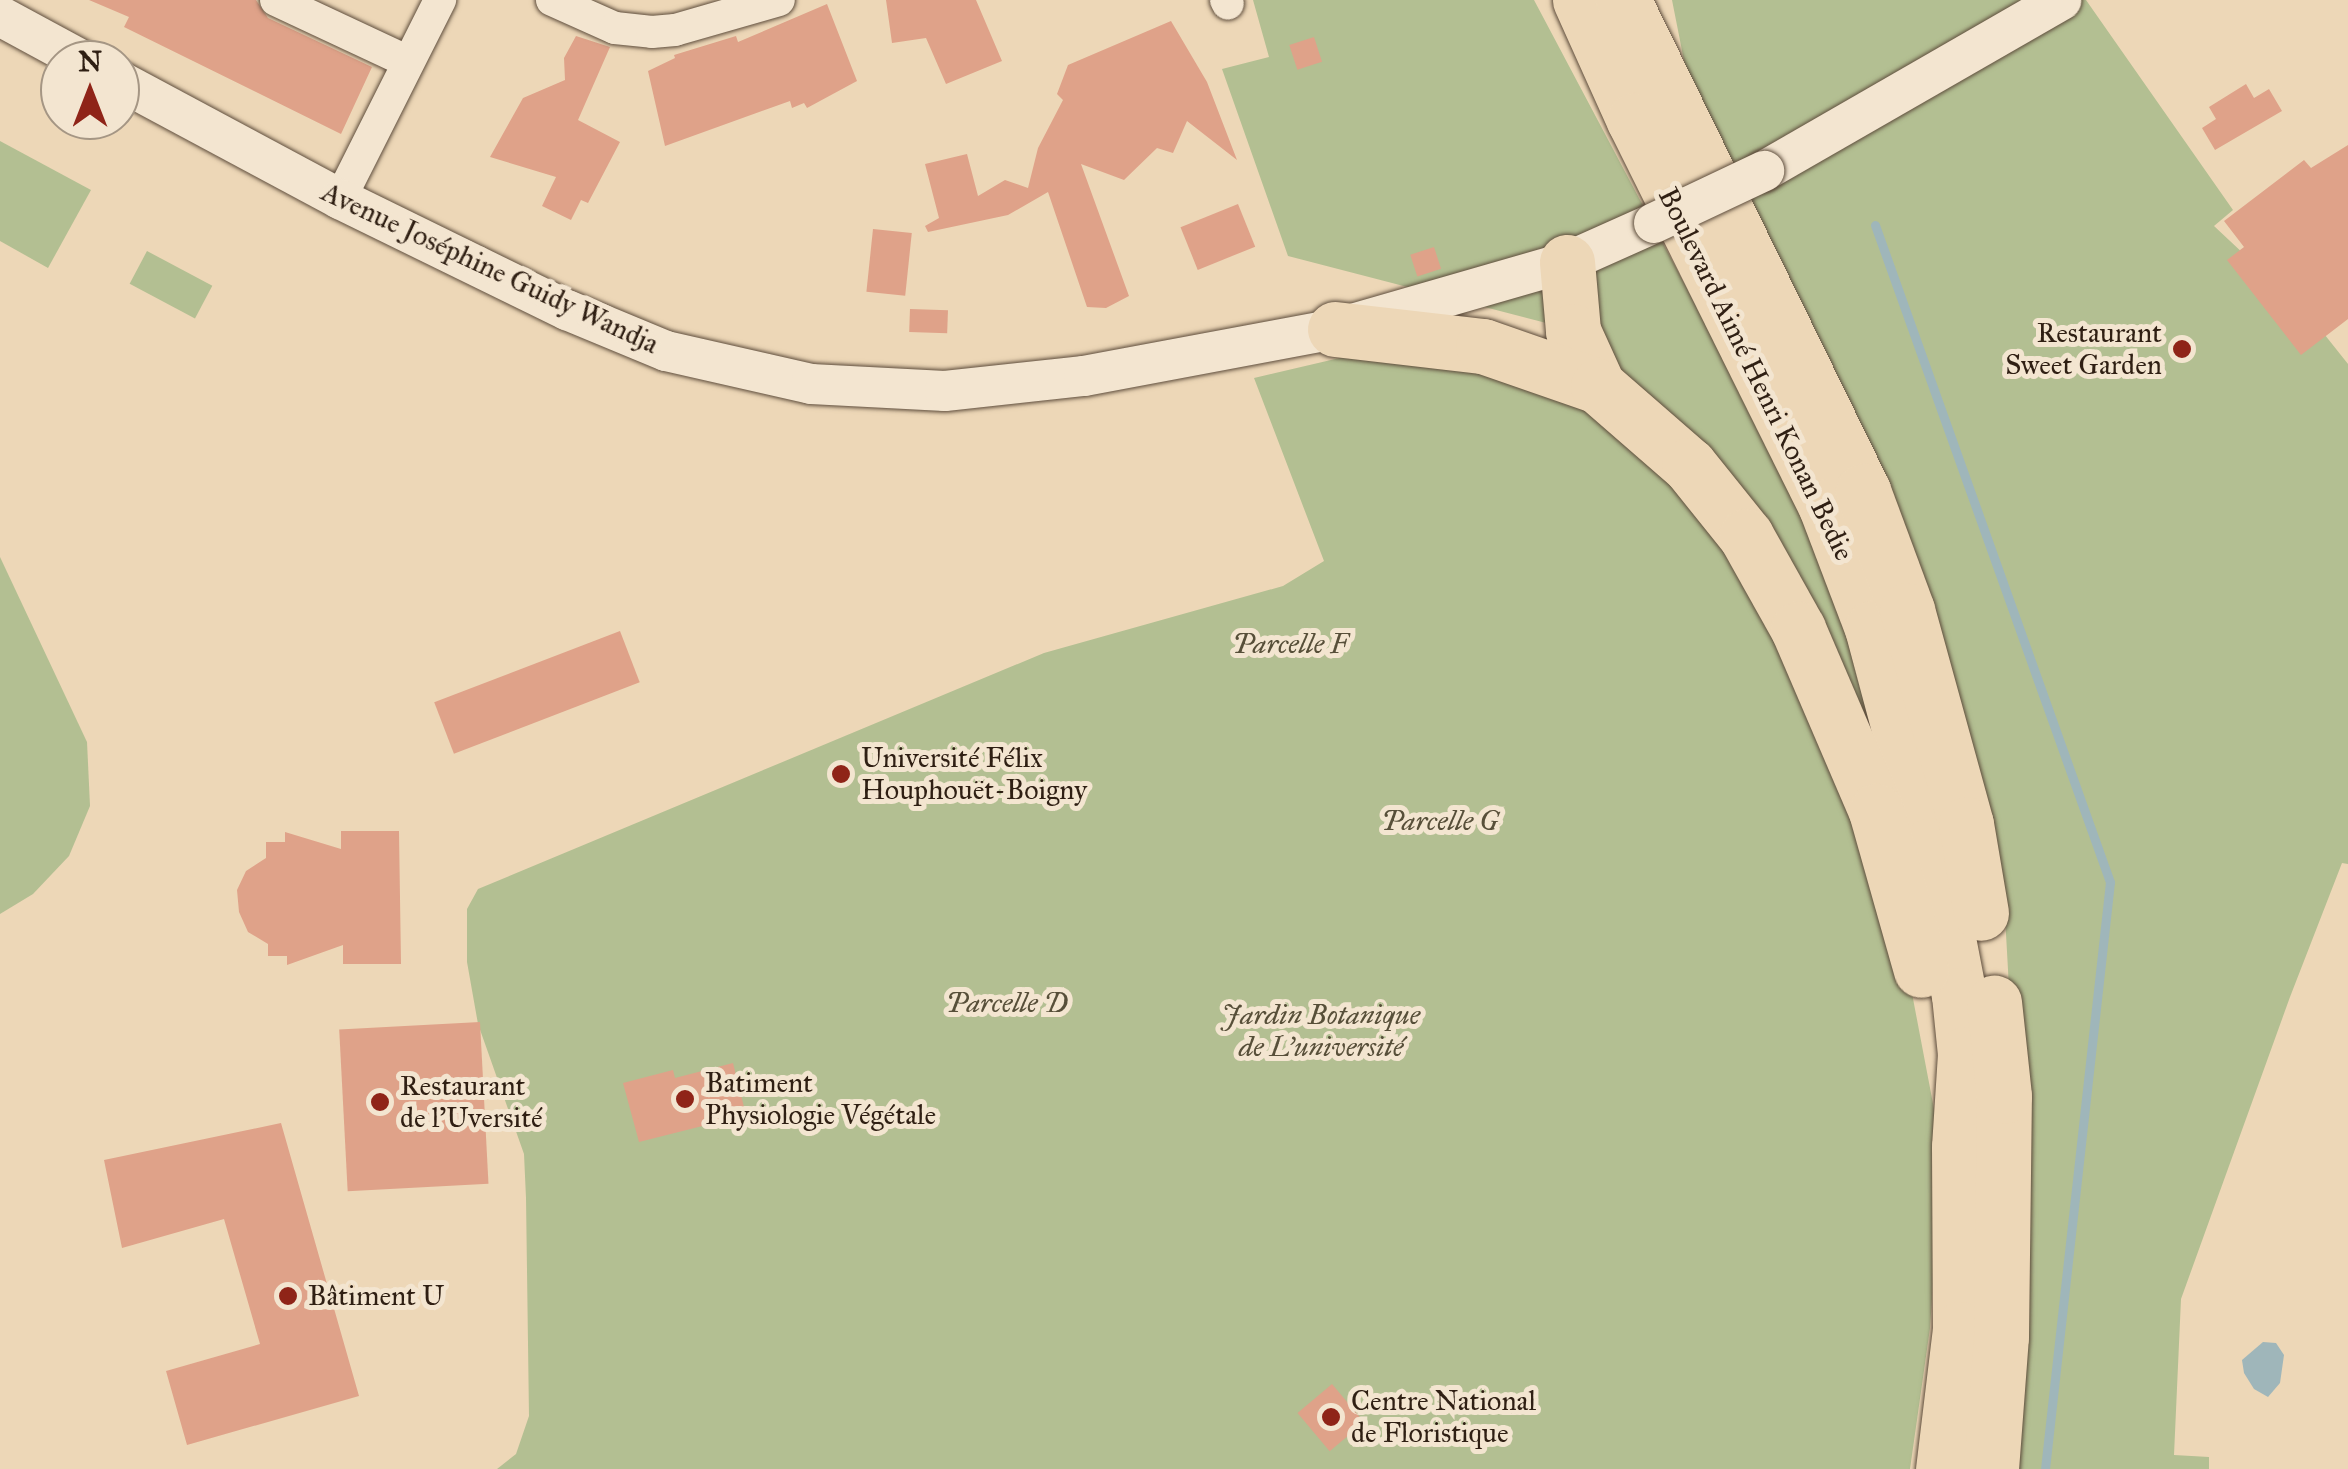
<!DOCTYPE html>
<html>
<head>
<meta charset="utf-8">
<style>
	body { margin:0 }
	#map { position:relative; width:2348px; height:1469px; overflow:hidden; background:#edd7b7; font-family:"IM FELL Great Primer",serif }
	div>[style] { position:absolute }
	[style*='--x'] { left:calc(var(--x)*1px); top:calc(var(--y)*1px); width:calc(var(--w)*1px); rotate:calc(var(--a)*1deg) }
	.green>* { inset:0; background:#b3bf92; transform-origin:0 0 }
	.water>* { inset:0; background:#9fb6ba }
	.stream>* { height:9px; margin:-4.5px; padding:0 4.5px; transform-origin:4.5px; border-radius:4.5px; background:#9fb6ba }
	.building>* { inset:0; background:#dfa289; transform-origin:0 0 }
	.roads { filter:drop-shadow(0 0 2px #5e4d3c) drop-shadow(0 0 2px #5e4d3c) }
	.minor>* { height:32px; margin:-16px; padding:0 16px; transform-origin:16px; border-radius:16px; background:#f3e5d0 }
	.tertiary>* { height:40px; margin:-20px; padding:0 20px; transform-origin:20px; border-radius:20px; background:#f3e5d0 }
	.motorway>* { height:55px; margin:-27.5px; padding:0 27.5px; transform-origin:27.5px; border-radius:27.5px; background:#edd7b7 }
	.bridges { filter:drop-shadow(0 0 2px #5e4d3c) drop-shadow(0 0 2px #5e4d3c) }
	.tertiary-bridge>* { height:40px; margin:-20px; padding:0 20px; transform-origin:20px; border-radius:20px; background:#f3e5d0 }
	.dots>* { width:28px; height:28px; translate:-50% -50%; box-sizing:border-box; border:5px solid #f3e5d0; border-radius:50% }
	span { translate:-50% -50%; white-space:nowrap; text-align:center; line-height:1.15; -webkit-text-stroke:10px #f3e5d0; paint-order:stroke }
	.street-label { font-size:28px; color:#2f1f13 }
	.poi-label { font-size:28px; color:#2f1f13 }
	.right { translate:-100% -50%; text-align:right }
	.left { translate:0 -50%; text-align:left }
	.park-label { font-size:28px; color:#574f39; font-style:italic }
	.north { position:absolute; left:40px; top:40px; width:100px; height:100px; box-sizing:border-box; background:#f3e5d0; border:2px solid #a59684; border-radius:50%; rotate:0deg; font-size:28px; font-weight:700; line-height:40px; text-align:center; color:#2f1f13 }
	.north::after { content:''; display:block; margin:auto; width:35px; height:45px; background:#8f2418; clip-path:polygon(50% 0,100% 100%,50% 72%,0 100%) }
</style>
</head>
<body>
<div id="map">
	<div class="green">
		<i style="clip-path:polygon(1253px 0,1534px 0,1807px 515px,1884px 721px,1923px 912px,1810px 621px,1581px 332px,1288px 256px,1222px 69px,1269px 57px)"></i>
		<i style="clip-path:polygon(1672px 0,2086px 0,2233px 210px,2214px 226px,2309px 315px,2348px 364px,2348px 864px,2342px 863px,2290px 997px,2181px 1299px,2174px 1455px,2209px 1457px,2209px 1469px,1996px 1469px,2015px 1095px,2004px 898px,1689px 86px)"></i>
		<i style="clip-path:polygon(0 141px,91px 190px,48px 268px,0 241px)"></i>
		<i style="left:147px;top:251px;width:74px;height:37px;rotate:28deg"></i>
		<i style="clip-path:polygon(1348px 356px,1543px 377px,1678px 474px,1782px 635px,1903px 946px,1942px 1151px,1930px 1328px,1910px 1469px,497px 1469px,516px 1454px,529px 1416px,526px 1198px,524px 1154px,478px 1024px,467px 962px,467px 909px,478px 889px,1044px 653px,1283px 586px,1324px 561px,1254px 378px)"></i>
		<i style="clip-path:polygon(0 557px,87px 742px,90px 806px,69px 856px,33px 894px,0 914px)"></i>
	</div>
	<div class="water">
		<i style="clip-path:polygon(2263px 1342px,2276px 1343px,2284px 1355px,2280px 1383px,2268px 1397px,2254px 1389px,2244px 1373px,2242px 1360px)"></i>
	</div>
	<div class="stream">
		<i style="--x:1875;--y:225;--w:698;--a:70.32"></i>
		<i style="--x:2110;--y:882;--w:591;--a:96.32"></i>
	</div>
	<div class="building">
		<i style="clip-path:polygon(89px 0,256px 0,268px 18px,372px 67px,341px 134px,124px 27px,129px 17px)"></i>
		<i style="clip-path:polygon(886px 0,976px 0,1002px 61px,946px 84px,926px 38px,892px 43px)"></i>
		<i style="clip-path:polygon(827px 4px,857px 81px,807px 108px,804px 103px,792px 108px,790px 101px,665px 146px,648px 71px,675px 58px,674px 55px,736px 36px,738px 42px)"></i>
		<i style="clip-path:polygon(1171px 21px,1207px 82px,1237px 160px,1187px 121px,1173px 153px,1157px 148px,1124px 180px,1081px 164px,1129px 296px,1106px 308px,1087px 307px,1048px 192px,1008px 215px,928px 232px,925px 226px,939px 218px,925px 164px,967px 154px,978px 196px,1005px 180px,1028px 188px,1038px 148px,1063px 100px,1057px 94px,1068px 65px)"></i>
		<i style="clip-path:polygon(576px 36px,610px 47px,578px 120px,620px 142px,588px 203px,581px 200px,571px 220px,542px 206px,556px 177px,490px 157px,523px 98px,565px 80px,564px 58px)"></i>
		<i style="left:1314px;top:37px;width:26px;height:26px;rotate:72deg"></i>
		<i style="clip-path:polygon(2246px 84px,2254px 98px,2269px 89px,2282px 111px,2215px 150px,2202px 128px,2216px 119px,2209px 107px)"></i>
		<i style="clip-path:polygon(2348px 145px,2348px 319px,2301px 355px,2227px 260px,2244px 247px,2224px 221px,2304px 160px,2311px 168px)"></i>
		<i style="left:1238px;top:204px;width:46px;height:62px;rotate:68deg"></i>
		<i style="left:873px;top:229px;width:39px;height:63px;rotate:6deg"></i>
		<i style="left:1434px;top:247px;width:23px;height:25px;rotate:72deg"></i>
		<i style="left:910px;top:309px;width:38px;height:23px;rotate:2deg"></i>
		<i style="left:620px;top:631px;width:55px;height:199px;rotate:69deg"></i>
		<i style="clip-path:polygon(341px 831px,399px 831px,401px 964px,343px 964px,343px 945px,287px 965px,287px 956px,268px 956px,268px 944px,248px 932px,239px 912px,237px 890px,246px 871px,266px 858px,266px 842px,285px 842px,285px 832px,341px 849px)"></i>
		<i style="left:480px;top:1022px;width:162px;height:141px;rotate:87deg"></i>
		<i style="clip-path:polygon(733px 1063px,746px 1115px,639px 1142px,623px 1083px,673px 1070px,675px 1078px)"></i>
		<i style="clip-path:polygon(281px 1123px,359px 1396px,187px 1445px,166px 1371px,260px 1344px,224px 1219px,122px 1248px,104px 1160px)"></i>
		<i style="left:1332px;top:1384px;width:50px;height:45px;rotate:50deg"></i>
	</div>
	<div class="roads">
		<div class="minor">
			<i style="--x:276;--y:0;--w:144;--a:25.1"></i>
			<i style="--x:552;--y:0;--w:69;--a:24"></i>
			<i style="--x:615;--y:28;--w:37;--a:6"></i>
			<i style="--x:652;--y:32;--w:23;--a:-5"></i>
			<i style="--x:675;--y:30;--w:108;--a:-16.1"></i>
			<i style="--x:1226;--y:0;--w:4;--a:63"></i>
			<i style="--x:340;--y:199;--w:223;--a:-63.3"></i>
		</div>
		<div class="tertiary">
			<i style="--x:0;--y:16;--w:92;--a:28.5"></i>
			<i style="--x:120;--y:81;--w:250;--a:28.2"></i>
			<i style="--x:340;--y:199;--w:253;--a:26.1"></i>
			<i style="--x:567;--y:310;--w:107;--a:22.5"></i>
			<i style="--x:666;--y:351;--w:149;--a:12.8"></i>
			<i style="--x:811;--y:384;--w:134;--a:3"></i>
			<i style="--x:945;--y:391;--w:140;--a:-6.2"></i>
			<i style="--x:1084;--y:376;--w:255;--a:-10.6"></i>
			<i style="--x:1335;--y:329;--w:241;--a:-16.1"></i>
			<i style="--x:1567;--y:262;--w:95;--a:-24.1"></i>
			<i style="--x:1764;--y:171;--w:343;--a:-29.9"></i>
		</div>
		<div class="motorway">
			<i style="--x:1580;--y:0;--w:132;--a:65.8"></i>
			<i style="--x:1634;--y:120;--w:432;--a:63.6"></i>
			<i style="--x:1826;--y:507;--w:129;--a:69.2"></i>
			<i style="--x:1872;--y:628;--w:225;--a:75"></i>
			<i style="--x:1930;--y:845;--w:153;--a:79.1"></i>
			<i style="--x:1959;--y:995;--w:59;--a:84.2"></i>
			<i style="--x:1965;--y:1054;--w:93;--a:93.7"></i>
			<i style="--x:1959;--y:1147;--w:182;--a:89.7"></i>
			<i style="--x:1960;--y:1329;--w:141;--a:96.9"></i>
			<i style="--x:1623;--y:0;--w:547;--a:63.95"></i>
			<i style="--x:1863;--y:491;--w:127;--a:69.7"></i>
			<i style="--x:1907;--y:610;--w:222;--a:74.6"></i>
			<i style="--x:1966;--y:824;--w:90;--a:80.4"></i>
			<i style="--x:1567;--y:262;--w:69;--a:85"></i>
			<i style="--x:1573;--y:331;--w:60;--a:65.6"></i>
			<i style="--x:1335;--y:329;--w:149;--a:6.6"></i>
			<i style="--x:1483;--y:346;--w:122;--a:19.2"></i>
			<i style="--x:1598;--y:386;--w:121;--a:41"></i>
			<i style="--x:1689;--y:465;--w:91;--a:51.2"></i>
			<i style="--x:1746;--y:536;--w:107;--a:60.8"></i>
			<i style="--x:1798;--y:629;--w:198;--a:66.8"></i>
			<i style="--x:1876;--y:811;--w:165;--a:74.2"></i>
			<i style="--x:1991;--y:1469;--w:132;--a:-85.7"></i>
			<i style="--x:2001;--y:1337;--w:241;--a:-89.3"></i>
			<i style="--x:2004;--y:1096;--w:94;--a:-96.1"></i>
		</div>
	</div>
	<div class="bridges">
		<div class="tertiary-bridge">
			<i style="--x:1654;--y:223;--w:122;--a:-25.3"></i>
		</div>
	</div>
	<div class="dots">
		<i style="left:2182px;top:349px;background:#8f2418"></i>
		<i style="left:841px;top:774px;background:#8f2418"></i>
		<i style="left:685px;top:1099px;background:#8f2418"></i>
		<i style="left:380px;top:1102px;background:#8f2418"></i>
		<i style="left:288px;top:1296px;background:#8f2418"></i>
		<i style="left:1331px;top:1417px;background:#8f2418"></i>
	</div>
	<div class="street-label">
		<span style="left:490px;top:268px;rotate:25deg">Avenue Joséphine Guidy Wandja</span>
		<span style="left:1756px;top:374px;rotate:64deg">Boulevard Aimé Henri Konan Bedie</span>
	</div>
	<div class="poi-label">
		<span class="right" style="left:2162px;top:349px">Restaurant<br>Sweet Garden</span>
		<span class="left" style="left:861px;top:774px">Université Félix<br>Houphouët-Boigny</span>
		<span class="left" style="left:705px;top:1099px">Batiment<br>Physiologie Végétale</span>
		<span class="left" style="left:400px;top:1102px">Restaurant<br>de l'Uversité</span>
		<span class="left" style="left:308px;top:1296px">Bâtiment U</span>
		<span class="left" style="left:1351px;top:1417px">Centre National<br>de Floristique</span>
	</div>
	<div class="park-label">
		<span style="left:1290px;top:644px">Parcelle F</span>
		<span style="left:1440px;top:821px">Parcelle G</span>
		<span style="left:1007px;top:1003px">Parcelle D</span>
		<span style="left:1321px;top:1031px">Jardin Botanique<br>de L'université</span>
	</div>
	<div class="north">N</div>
</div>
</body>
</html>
